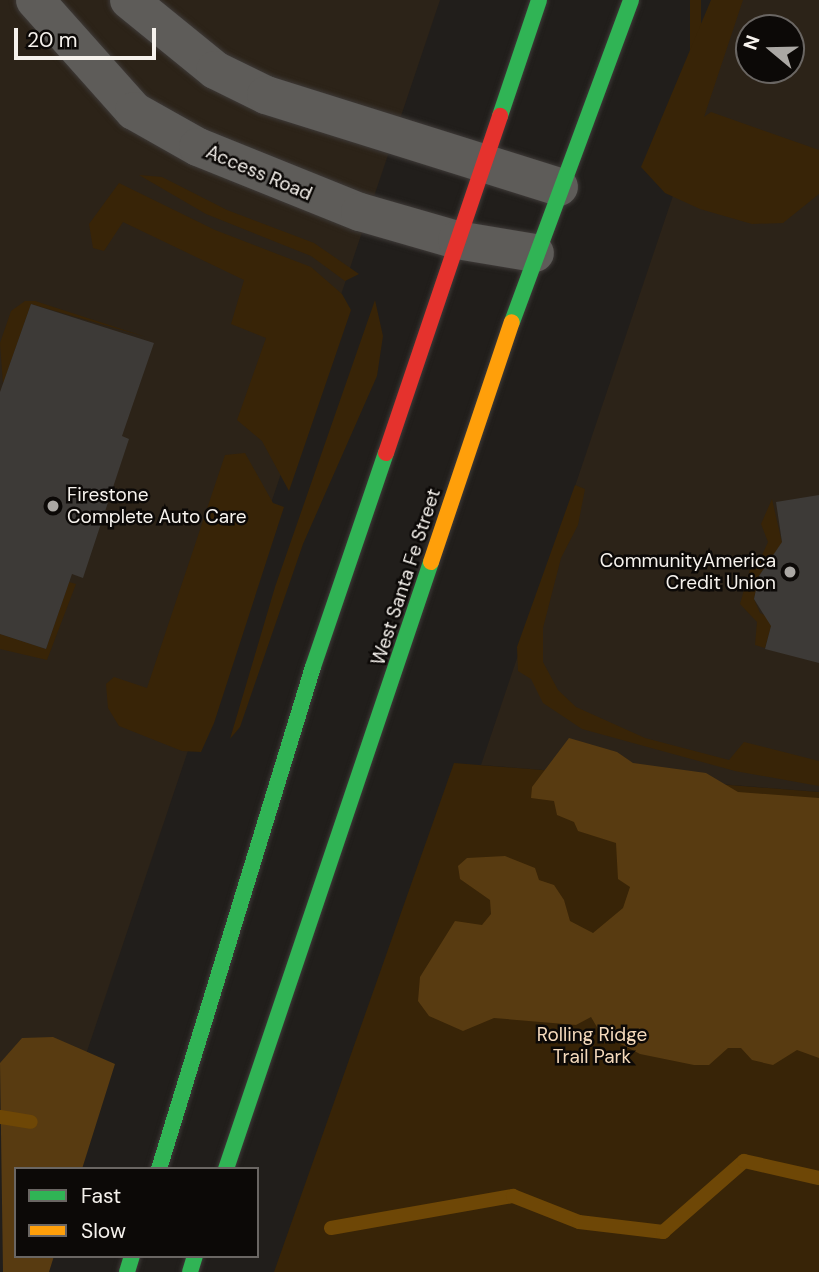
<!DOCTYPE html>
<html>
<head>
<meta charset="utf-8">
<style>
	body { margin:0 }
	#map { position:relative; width:819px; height:1272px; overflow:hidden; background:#211e1b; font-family:"DM Sans",sans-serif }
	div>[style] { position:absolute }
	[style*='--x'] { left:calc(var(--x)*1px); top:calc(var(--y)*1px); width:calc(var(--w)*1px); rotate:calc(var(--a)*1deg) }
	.built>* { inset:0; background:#2c2318 }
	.green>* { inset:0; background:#382407; transform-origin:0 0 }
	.forest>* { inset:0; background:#583b11 }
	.stream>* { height:14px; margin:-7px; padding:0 7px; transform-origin:7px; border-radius:7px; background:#6e4706 }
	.building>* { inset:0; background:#3d3a37 }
	.roads { filter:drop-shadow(0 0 2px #3e3a38) drop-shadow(0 0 2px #3e3a38) }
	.street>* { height:38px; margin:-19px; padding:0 19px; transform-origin:19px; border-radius:19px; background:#5e5c59 }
	.fast>* { height:16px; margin:-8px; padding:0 8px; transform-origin:8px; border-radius:8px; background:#30b455 }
	.slow>* { height:16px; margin:-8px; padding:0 8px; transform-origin:8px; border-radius:8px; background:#ff9f0a }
	.jam>* { height:16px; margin:-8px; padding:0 8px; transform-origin:8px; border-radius:8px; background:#e5322d }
	.dots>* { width:19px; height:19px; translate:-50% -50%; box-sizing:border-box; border:4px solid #0c0907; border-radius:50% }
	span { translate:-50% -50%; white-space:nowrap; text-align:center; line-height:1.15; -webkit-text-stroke:5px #0c0907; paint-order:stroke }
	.street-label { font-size:19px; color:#f6f2ed }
	.poi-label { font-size:19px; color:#f6f2ed }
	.left { translate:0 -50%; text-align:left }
	.right { translate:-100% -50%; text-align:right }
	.park-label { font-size:19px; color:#f5dabc }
	.legend { position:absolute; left:14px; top:1167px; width:245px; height:91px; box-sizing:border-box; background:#0c0907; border:2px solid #6a6663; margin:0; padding:9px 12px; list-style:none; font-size:21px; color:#f6f2ed }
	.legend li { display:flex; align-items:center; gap:14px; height:35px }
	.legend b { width:35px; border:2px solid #6a6663 }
	.north { position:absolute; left:735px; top:14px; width:70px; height:70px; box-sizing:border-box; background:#0c0907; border:2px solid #6a6663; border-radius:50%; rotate:289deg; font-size:19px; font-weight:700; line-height:28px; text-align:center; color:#f6f2ed }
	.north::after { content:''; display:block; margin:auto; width:24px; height:32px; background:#aba8a4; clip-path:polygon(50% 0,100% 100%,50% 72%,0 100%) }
	.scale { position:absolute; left:14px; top:28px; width:142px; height:32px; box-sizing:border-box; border:4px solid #f6f2ed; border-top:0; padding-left:9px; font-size:21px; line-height:24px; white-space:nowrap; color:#f6f2ed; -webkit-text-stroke:5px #0c0907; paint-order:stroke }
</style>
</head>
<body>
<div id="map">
	<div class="built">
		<i style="clip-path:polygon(0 0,440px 0,72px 1096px,0 1071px)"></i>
		<i style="clip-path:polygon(evenodd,739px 0,819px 0,819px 792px,481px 765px,739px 0,749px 28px,791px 28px,791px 70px,749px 70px,749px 28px)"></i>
	</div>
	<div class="green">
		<i style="left:690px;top:0;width:11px;height:137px"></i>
		<i style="clip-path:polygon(711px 0,743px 0,704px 117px,711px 112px,819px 150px,819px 194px,783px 223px,752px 224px,700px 209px,665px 193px,641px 167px)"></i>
		<i style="clip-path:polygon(139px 175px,162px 177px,227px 210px,314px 243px,359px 274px,345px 281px,311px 256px,206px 214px)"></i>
		<i style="clip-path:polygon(119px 183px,215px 230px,311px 267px,342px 294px,351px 310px,289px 491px,262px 441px,237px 420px,266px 338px,231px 324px,244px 280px,123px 222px,104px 251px,93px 248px,89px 224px)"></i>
		<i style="clip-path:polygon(375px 300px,383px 336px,377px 376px,303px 544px,240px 727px,230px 739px,275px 587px)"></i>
		<i style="clip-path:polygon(25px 301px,35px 301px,146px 337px,31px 304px,3px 384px,0 343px,11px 311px)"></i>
		<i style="clip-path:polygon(245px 453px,273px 503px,284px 507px,214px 723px,201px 752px,182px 751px,119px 726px,108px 708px,106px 684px,114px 677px,147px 688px,225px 455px)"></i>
		<i style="clip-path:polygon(575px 485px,585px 489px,578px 525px,561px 558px,543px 628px,543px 662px,558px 690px,576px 707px,645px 738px,729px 760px,744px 742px,819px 761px,819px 786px,735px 771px,582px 729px,543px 703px,531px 679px,518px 671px,517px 647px)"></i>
		<i style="clip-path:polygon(772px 499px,782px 543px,759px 576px,754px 599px,760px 613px,773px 619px,765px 648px,755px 645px,757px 622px,740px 604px,753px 559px,762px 555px,768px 542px,761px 524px)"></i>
		<i style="clip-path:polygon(69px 582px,76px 584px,47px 660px,0 649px,0 634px,46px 649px)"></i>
		<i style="clip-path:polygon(454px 763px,819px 792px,819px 1272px,274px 1272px)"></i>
	</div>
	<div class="forest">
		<i style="clip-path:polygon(569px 738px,617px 752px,633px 763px,706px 773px,738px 792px,819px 798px,819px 1058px,797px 1050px,773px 1065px,752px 1060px,741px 1048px,728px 1048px,709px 1065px,694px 1065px,640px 1054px,601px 1034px,591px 1017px,576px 1025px,494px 1018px,463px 1031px,429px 1016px,418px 1001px,420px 977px,455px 921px,482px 925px,491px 914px,490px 900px,460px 879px,458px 866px,467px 858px,505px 856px,535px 868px,539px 880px,554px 885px,564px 900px,570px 921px,593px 933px,623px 908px,630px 887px,618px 879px,616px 843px,578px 831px,574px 822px,557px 815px,554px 801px,531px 798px,532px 787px)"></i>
		<i style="clip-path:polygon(53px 1037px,115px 1064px,82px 1169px,16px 1169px,16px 1256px,54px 1256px,49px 1272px,3px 1272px,0 1063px,22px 1038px)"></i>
	</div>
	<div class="stream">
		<i style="--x:0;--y:1117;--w:31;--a:9"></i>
		<i style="--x:331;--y:1228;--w:185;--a:-10"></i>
		<i style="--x:513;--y:1196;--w:71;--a:21.5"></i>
		<i style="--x:579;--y:1222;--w:85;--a:6.8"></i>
		<i style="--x:663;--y:1232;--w:108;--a:-41.2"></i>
		<i style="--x:744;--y:1161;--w:77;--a:12.8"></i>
	</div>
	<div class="building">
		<i style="clip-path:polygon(31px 304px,154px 343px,122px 436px,129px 439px,83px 578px,72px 574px,46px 649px,0 634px,0 392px)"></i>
		<i style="clip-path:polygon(819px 495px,819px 663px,765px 649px,771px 626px,754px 599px,759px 576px,782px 542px,776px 502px)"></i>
	</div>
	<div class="roads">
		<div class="street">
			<i style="--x:35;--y:0;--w:149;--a:48.3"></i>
			<i style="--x:134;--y:111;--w:73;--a:29.4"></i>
			<i style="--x:198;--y:147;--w:175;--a:21.9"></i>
			<i style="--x:360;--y:212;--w:101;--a:16.1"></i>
			<i style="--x:457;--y:240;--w:79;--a:9.5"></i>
			<i style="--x:129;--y:0;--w:111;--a:39.1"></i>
			<i style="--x:215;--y:70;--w:57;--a:26.1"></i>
			<i style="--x:266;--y:95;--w:307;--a:17.4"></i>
		</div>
		<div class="fast">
			<i style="--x:500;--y:116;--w:122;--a:-71.4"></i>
			<i style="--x:512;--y:322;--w:343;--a:-69.7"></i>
			<i style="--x:159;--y:1169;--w:525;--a:-72.95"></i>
			<i style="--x:313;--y:667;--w:226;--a:-71.2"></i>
			<i style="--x:226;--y:1169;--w:641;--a:-71.34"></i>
			<i style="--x:127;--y:1272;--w:17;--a:-73"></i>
			<i style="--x:190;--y:1272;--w:17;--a:-73"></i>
		</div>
		<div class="slow">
			<i style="--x:431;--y:562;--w:253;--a:-71.4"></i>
		</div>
		<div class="jam">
			<i style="--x:386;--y:453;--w:356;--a:-71.3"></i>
		</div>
	</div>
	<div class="dots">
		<i style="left:53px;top:506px;background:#aba8a4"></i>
		<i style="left:790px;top:572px;background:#aba8a4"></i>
	</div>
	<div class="street-label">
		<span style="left:259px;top:173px;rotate:23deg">Access Road</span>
		<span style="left:406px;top:577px;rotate:-72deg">West Santa Fe Street</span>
	</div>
	<div class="poi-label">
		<span class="left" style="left:67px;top:506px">Firestone<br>Complete Auto Care</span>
		<span class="right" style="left:776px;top:572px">CommunityAmerica<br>Credit Union</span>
	</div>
	<div class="park-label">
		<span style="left:592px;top:1046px">Rolling Ridge<br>Trail Park</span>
	</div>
	<ul class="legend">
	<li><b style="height:9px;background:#30b455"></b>Fast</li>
	<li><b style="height:9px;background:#ff9f0a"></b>Slow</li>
	</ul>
	<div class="north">N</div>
	<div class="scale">20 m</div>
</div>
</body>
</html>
